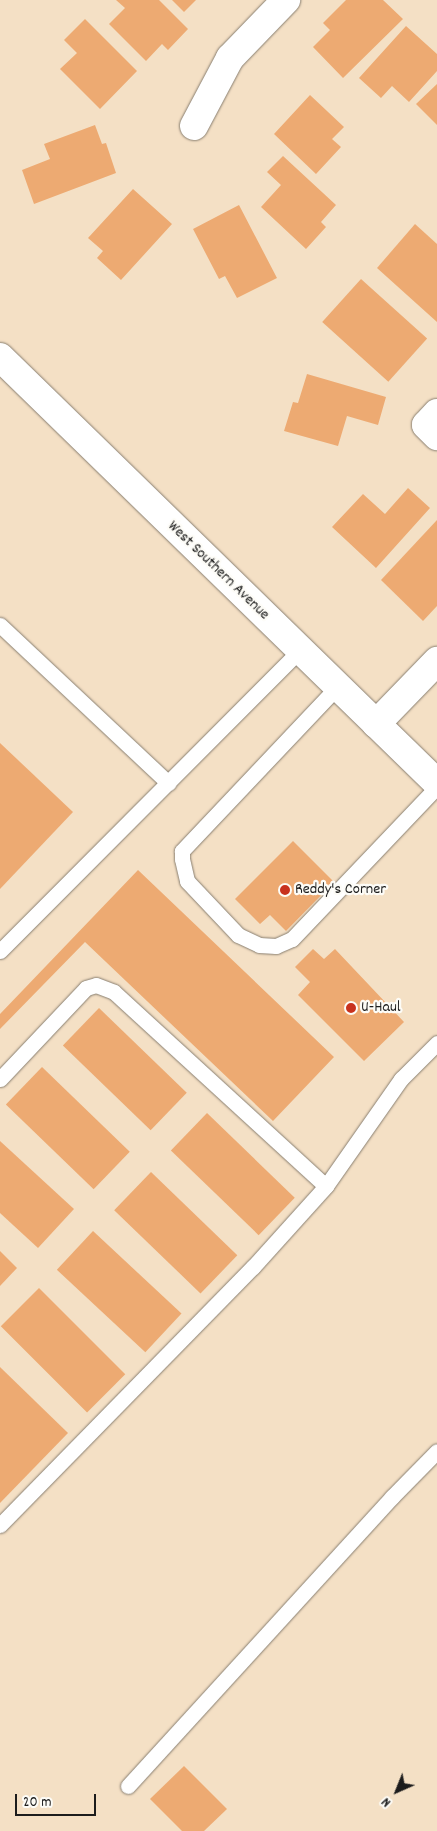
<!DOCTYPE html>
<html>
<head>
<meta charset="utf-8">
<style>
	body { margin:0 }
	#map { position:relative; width:437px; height:1831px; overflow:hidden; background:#f4e0c5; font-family:Dekko,sans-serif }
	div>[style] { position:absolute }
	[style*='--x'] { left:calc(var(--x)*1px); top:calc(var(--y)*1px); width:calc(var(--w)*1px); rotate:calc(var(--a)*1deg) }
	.building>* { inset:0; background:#edaa72; transform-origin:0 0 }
	.roads { filter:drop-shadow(0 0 1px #887e70) drop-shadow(0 0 1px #887e70) }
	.service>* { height:15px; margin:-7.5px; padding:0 7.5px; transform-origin:7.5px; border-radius:7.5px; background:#fff }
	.minor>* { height:28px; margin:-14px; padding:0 14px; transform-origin:14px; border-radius:14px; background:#fff }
	.secondary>* { height:28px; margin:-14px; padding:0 14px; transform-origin:14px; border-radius:14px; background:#fff }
	.dots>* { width:14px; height:14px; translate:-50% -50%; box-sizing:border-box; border:2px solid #fdfcf7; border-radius:50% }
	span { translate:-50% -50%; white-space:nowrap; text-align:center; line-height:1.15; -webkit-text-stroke:4.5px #fdfcf7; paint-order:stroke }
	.street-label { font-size:16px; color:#1c1c1c }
	.poi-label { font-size:16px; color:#1c1c1c }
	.left { translate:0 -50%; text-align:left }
	.north { position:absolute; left:372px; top:1766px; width:50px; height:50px; -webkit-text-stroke:4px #fdfcf7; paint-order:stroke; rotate:224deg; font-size:14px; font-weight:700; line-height:20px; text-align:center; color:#1c1c1c }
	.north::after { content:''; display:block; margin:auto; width:18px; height:22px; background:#1c1c1c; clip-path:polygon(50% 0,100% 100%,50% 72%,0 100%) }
	.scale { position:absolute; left:15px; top:1794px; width:81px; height:22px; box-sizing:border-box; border:2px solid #1c1c1c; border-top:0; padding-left:6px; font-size:15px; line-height:18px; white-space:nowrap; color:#1c1c1c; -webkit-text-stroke:4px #fdfcf7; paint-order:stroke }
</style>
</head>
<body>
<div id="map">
	<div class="building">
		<i style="clip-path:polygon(116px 0,159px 0,188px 29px,168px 50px,162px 44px,146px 61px,109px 24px,125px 8px)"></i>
		<i style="clip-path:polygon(172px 0,196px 0,184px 12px)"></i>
		<i style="clip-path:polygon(346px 0,383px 0,403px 19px,343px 78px,313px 47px,330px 30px,323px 23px)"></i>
		<i style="clip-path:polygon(85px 19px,137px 71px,100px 109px,60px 69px,77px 53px,64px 40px)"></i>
		<i style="clip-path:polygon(406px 26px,437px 54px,437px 71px,409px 102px,392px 86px,381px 98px,359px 78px)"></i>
		<i style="clip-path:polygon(437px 84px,437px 125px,416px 104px)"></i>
		<i style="clip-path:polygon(310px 95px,344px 127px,332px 139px,341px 147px,316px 174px,274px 134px)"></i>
		<i style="clip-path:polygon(95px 125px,102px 144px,106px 143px,116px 173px,34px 204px,22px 170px,50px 159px,44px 144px)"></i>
		<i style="clip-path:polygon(283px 156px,336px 205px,321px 222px,326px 227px,306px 249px,261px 207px,281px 185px,267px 172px)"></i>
		<i style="clip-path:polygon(133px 189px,172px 224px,121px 280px,97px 258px,103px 251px,88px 238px)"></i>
		<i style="clip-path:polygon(239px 205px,277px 278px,237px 298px,225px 276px,219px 279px,193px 229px)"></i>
		<i style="clip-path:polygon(415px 224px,437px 244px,437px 322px,377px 268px)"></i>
		<i style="left:361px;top:279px;width:89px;height:58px;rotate:42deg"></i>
		<i style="clip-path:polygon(307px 374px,386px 397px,378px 425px,347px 416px,338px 446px,284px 431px,293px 402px,298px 403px)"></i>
		<i style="clip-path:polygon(408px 488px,430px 508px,376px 568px,332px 527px,363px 494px,385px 514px)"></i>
		<i style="clip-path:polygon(437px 520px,437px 606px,423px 621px,381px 580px)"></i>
		<i style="clip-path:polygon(0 743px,73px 812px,0 889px)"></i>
		<i style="clip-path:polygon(293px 841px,334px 882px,286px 931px,270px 915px,260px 924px,235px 899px)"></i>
		<i style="clip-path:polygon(138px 870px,334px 1057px,273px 1121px,85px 942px,0 1029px,0 1014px)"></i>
		<i style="clip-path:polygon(313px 949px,324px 959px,335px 949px,404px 1022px,364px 1061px,298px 995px,310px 982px,295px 967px)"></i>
		<i style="left:99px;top:1008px;width:122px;height:52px;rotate:44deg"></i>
		<i style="left:42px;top:1067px;width:122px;height:52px;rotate:44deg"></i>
		<i style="left:207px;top:1113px;width:122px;height:52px;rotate:44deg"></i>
		<i style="clip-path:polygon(0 1141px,74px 1209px,38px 1248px,0 1213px)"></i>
		<i style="left:151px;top:1172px;width:120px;height:53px;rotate:44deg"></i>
		<i style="left:93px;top:1231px;width:121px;height:53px;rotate:43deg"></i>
		<i style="clip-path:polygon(0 1251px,17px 1268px,0 1286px)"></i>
		<i style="left:39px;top:1288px;width:122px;height:54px;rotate:45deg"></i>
		<i style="clip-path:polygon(0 1367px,68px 1433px,0 1503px)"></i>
		<i style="clip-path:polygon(184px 1766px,227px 1809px,204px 1831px,182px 1831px,150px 1799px)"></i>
	</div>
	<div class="roads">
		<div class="service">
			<i style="--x:0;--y:625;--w:231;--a:43.2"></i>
			<i style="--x:337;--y:687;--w:226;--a:133.4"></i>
			<i style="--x:182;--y:851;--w:8;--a:90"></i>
			<i style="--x:182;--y:859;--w:23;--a:77"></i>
			<i style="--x:187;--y:881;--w:74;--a:46.6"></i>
			<i style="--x:238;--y:935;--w:23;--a:25"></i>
			<i style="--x:259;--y:945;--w:17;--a:3"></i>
			<i style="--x:276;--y:946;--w:17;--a:-24"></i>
			<i style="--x:292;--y:939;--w:210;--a:-46.4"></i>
			<i style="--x:0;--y:951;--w:425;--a:-45.1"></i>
			<i style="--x:0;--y:1079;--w:125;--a:-46.6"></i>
			<i style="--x:86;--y:988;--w:10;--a:-17"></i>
			<i style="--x:96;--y:985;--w:19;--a:21"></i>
			<i style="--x:114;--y:992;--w:287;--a:42.5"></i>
			<i style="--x:0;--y:1525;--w:361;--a:-45.6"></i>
			<i style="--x:253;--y:1267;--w:109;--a:-48"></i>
			<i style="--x:326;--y:1186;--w:131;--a:-55"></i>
			<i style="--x:401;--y:1079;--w:51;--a:-45"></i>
			<i style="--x:128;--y:1786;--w:391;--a:-47.6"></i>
			<i style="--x:392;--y:1497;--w:64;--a:-45.6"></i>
		</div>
		<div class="minor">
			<i style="--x:194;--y:126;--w:77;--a:-62.1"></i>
			<i style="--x:230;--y:58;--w:81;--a:-46"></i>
			<i style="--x:437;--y:413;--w:16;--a:133"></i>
			<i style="--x:426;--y:425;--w:16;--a:45"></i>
			<i style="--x:376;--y:724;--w:88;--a:-45.9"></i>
		</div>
		<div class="secondary">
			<i style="--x:0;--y:357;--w:610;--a:44.27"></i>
		</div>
	</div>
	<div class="dots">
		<i style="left:285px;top:890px;background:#c8321e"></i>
		<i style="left:351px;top:1008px;background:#c8321e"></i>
	</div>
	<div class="street-label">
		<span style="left:218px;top:571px;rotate:44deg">West Southern Avenue</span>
	</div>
	<div class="poi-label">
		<span class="left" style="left:295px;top:890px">Reddy's Corner</span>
		<span class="left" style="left:361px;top:1008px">U-Haul</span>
	</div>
	<div class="north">N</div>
	<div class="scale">20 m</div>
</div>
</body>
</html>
